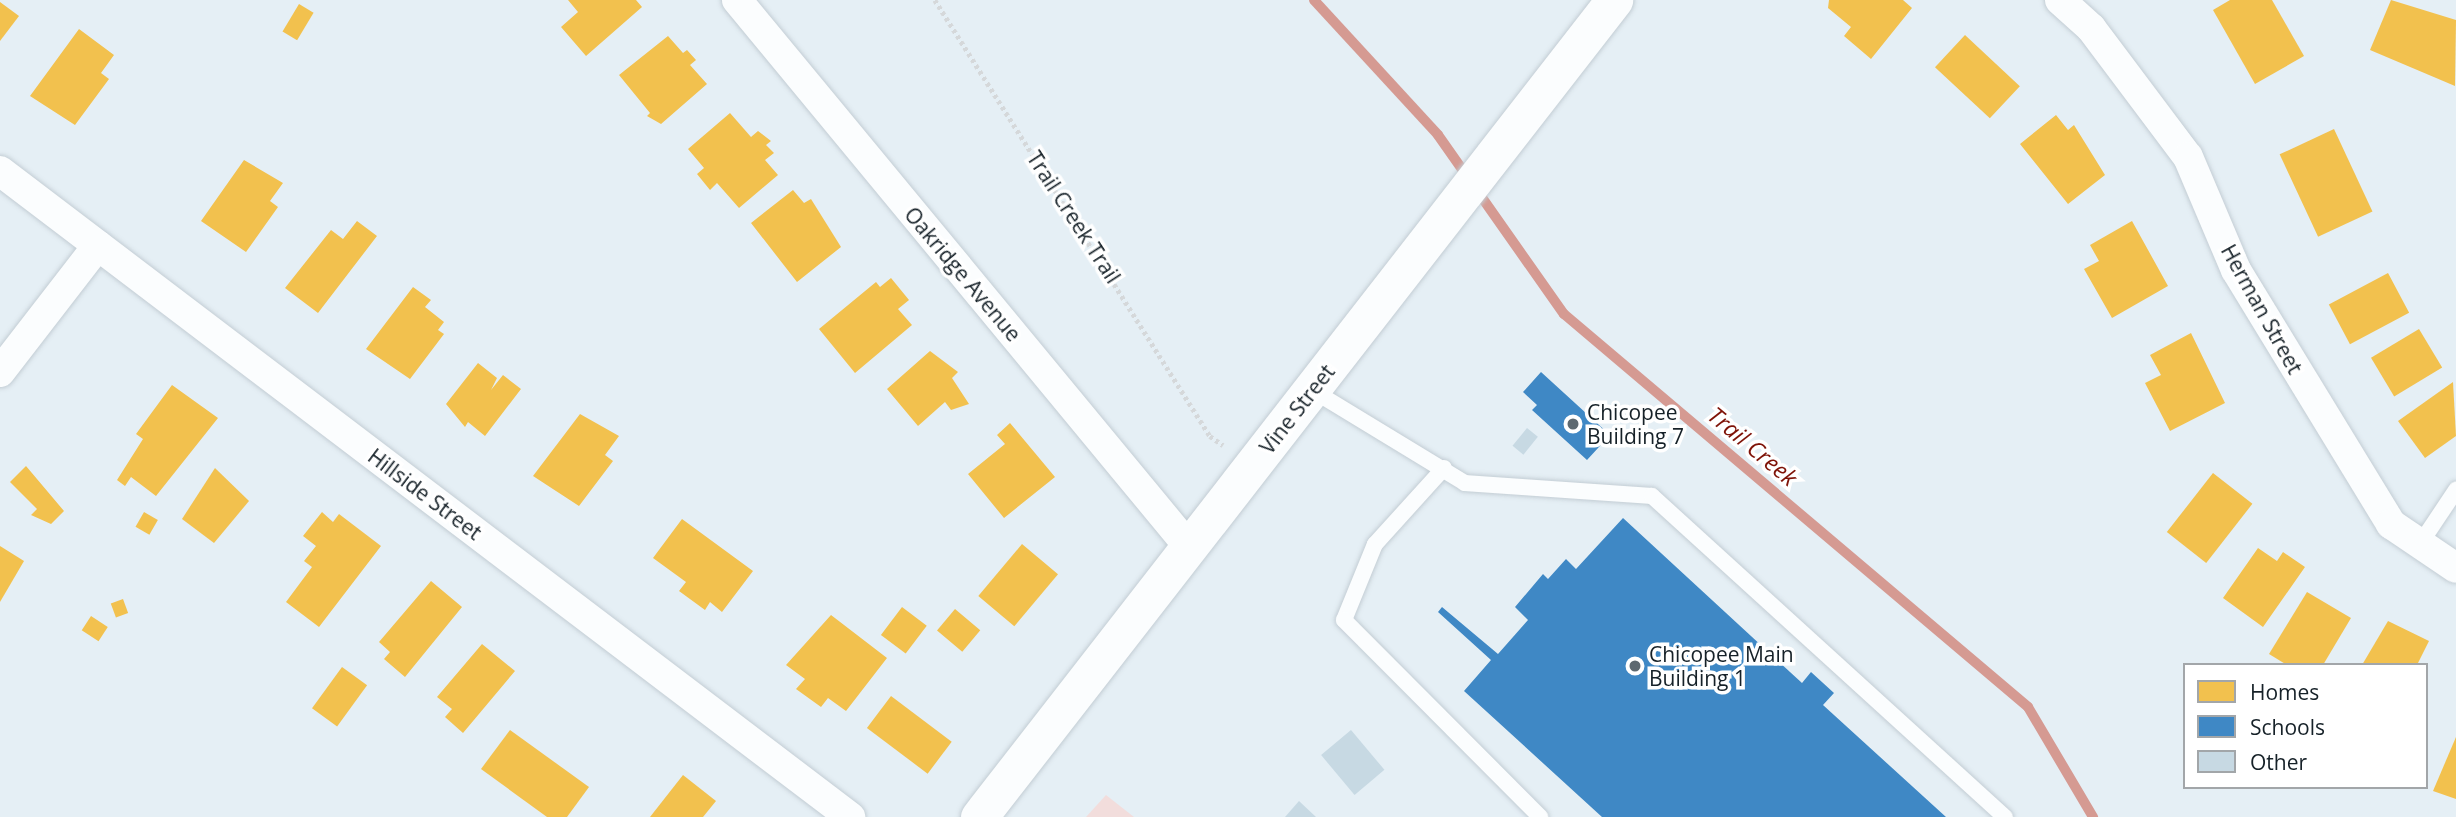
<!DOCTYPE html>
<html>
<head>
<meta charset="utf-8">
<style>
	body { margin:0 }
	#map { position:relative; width:2456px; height:817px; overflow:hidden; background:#e5eff5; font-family:"Open Sans",sans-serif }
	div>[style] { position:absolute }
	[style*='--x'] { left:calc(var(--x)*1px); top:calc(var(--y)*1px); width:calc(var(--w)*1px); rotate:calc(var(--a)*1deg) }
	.green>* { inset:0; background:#f2dddc }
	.homes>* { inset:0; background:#f2c14e; transform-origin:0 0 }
	.schools>* { inset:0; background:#3f88c5 }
	.stream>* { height:10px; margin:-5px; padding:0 5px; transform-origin:5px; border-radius:5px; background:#d59a92 }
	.building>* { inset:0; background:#c7d9e3; transform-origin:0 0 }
	.path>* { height:4.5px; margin-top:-2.25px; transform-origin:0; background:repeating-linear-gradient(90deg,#d5d8da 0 3.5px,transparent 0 7px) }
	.roads { filter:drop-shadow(0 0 2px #c3cdd4) drop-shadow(0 0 2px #c3cdd4) }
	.service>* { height:16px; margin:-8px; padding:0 8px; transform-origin:8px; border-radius:8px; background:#fbfdfe }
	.minor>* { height:30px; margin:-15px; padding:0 15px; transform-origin:15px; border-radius:15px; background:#fbfdfe }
	.tertiary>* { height:37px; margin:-18.5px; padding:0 18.5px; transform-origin:18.5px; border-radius:18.5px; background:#fbfdfe }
	.dots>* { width:19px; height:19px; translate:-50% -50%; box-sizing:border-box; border:4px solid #fff; border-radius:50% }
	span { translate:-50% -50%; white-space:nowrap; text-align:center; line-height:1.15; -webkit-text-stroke:7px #fff; paint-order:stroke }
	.street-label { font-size:21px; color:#162128 }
	.poi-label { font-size:21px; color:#162128 }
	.left { translate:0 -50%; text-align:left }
	.water-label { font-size:23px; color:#7e1207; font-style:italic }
	.legend { position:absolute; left:2183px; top:663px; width:245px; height:126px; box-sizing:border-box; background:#fff; border:2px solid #a2a6a9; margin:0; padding:9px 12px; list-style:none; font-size:21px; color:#162128 }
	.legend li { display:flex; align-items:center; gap:14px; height:35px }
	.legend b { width:35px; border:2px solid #a2a6a9 }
</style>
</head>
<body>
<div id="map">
	<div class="green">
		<i style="clip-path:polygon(1106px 795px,1134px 817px,1086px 817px)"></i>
	</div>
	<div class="homes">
		<i style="clip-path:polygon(568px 0,636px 0,642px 7px,586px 56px,561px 27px,578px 12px)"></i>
		<i style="clip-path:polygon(1829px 0,1903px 0,1912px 8px,1871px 59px,1844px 36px,1851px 27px,1828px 8px)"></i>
		<i style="clip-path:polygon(2230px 0,2272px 0,2304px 56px,2255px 84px,2213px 10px)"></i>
		<i style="clip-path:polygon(2391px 0,2456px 20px,2455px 86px,2370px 50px)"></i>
		<i style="clip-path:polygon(0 2px,19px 16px,0 41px)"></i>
		<i style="left:299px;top:4px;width:17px;height:32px;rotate:31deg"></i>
		<i style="clip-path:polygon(79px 29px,114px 55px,101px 73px,109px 79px,75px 125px,30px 96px)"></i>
		<i style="left:1965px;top:35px;width:75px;height:44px;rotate:43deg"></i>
		<i style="clip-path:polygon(668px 36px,683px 53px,687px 50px,696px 60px,690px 65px,707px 84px,661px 124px,647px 116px,650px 113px,619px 75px)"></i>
		<i style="clip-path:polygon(730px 113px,751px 137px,758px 131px,771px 141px,766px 145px,774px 153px,765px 160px,778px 175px,739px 208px,717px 183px,710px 190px,697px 174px,704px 168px,688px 149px)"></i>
		<i style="clip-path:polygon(2056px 115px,2068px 130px,2074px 125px,2105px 175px,2068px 204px,2020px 144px)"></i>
		<i style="left:2334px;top:129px;width:91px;height:60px;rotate:65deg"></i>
		<i style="clip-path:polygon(244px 160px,283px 183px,270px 201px,278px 207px,246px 252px,201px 221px)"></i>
		<i style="clip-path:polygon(793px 190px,804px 203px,811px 199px,841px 247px,797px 282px,751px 223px)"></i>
		<i style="clip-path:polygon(357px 221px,377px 236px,318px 313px,285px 288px,331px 230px,343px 239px)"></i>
		<i style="clip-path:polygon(2132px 221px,2168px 286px,2112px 318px,2084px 269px,2099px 261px,2090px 245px)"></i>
		<i style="left:2388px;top:273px;width:45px;height:67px;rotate:62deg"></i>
		<i style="clip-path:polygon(891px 278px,909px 300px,898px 309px,912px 325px,855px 373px,819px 329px,876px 282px,880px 287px)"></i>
		<i style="clip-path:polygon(413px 287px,431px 300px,425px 307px,444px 322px,438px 330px,444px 334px,410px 379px,366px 349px)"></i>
		<i style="left:2419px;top:329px;width:45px;height:56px;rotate:59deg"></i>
		<i style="clip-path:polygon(2191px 333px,2225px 403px,2170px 431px,2145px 383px,2161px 375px,2150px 355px)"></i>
		<i style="clip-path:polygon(930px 351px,958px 372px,952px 378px,969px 404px,951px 410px,945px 402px,918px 426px,887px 389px)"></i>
		<i style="clip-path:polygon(478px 363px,497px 378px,491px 390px,503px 375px,521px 389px,485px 436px,468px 422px,465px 427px,446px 404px)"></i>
		<i style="clip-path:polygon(2453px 382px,2456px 436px,2425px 458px,2398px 421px)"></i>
		<i style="clip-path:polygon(172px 385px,218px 418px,156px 496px,131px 477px,125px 486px,117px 480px,143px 439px,136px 434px)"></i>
		<i style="clip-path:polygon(580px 414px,619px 436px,605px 455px,613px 461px,579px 506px,533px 476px)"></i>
		<i style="clip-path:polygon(1010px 423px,1055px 477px,1004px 518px,968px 474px,1005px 444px,997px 435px)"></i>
		<i style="clip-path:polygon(26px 466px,64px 511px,51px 524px,31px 515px,37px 509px,10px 482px)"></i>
		<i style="clip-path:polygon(215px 468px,249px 501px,214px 543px,182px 519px)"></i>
		<i style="left:2213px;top:473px;width:50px;height:75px;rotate:38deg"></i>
		<i style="left:144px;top:512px;width:16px;height:17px;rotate:30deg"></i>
		<i style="clip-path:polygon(322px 512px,333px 522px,339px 514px,381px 546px,319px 627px,286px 602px,312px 567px,304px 561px,316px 546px,303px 536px)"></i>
		<i style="clip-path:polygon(682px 519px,753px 571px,722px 612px,710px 602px,705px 610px,679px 591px,686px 582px,653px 558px)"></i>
		<i style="left:1022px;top:544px;width:47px;height:68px;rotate:40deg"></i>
		<i style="clip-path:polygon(0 546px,24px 561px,0 602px)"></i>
		<i style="clip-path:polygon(2258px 548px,2277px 561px,2283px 552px,2305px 567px,2263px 627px,2223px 598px)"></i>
		<i style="clip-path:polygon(431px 581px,462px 607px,405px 677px,384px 659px,390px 652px,379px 642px)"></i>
		<i style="clip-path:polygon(2307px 592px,2351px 618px,2323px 665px,2287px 665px,2269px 654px)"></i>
		<i style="left:123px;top:599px;width:15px;height:13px;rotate:70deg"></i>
		<i style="left:902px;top:607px;width:31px;height:35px;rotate:37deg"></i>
		<i style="left:955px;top:609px;width:33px;height:28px;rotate:40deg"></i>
		<i style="clip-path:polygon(831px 615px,887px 658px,846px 711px,828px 698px,821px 707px,796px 689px,805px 679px,786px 665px)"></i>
		<i style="left:91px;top:616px;width:20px;height:17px;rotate:33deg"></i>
		<i style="clip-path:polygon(2388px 621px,2429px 641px,2417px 665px,2362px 665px)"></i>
		<i style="clip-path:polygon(482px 644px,515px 671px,463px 733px,445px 717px,452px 709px,437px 697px)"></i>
		<i style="left:342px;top:667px;width:31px;height:51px;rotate:36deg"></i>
		<i style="left:891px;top:696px;width:76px;height:40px;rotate:37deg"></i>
		<i style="clip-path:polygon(510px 730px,589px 787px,567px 817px,547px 817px,481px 769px)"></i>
		<i style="clip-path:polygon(2456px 737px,2456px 799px,2433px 791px)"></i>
		<i style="clip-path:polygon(683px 775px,716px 801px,703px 817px,650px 817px)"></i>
	</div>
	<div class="schools">
		<i style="clip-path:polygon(1541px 372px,1610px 435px,1587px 460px,1532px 410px,1537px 405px,1523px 392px)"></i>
		<i style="clip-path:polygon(1623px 518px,1802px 683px,1811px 672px,1834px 693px,1823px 705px,1946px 817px,1602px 817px,1464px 691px,1491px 660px,1438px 612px,1442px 607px,1498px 654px,1528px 620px,1515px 607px,1543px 574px,1548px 579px,1566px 559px,1576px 569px)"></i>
	</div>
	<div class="stream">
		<i style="--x:1314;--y:0;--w:183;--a:47.4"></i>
		<i style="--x:1438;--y:135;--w:219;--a:54.9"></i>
		<i style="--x:1564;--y:314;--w:608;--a:40.26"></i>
		<i style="--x:2028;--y:707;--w:128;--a:59.4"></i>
	</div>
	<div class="building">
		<i style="left:1527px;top:428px;width:14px;height:23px;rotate:39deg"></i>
		<i style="left:1351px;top:730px;width:52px;height:39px;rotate:50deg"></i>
		<i style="clip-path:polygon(1299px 801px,1316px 817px,1285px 817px)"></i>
	</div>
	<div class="path">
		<i style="--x:935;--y:0;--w:515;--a:57.76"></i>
		<i style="--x:1210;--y:436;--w:16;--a:35"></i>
	</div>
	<div class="roads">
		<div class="service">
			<i style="--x:1312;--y:390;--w:179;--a:31.3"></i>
			<i style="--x:1465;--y:483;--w:187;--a:4"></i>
			<i style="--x:1652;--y:496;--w:477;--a:42.3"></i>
			<i style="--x:1444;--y:468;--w:103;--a:132.2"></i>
			<i style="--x:1375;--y:544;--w:82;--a:112.2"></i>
			<i style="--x:1344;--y:620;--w:278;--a:45.1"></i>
			<i style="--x:2418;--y:547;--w:69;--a:-56.3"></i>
		</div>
		<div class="minor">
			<i style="--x:737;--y:0;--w:710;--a:50.43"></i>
			<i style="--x:2060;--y:0;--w:42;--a:42.1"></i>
			<i style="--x:2091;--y:28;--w:161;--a:53.1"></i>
			<i style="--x:2188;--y:157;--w:123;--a:67"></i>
			<i style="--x:2236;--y:270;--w:298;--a:58.6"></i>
			<i style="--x:2391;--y:524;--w:78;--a:34.1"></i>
			<i style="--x:0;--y:171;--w:1068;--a:37.23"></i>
			<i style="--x:0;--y:372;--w:160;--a:-52.3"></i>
		</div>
		<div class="tertiary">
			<i style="--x:979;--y:817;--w:1035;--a:-52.14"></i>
		</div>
	</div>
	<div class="dots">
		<i style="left:1573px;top:424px;background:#5e6970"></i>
		<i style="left:1635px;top:666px;background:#5e6970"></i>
	</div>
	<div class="street-label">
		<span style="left:1074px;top:217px;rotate:57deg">Trail Creek Trail</span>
		<span style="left:963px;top:274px;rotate:50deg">Oakridge Avenue</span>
		<span style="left:2262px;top:309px;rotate:61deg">Herman Street</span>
		<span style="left:1297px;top:409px;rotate:-52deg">Vine Street</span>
		<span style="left:425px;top:494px;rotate:37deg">Hillside Street</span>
	</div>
	<div class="poi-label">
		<span class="left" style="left:1587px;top:424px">Chicopee<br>Building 7</span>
		<span class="left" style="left:1649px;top:666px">Chicopee Main<br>Building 1</span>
	</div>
	<div class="water-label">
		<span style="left:1753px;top:446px;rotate:40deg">Trail Creek</span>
	</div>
	<ul class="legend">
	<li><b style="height:19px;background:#f2c14e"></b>Homes</li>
	<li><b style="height:19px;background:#3f88c5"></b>Schools</li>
	<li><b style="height:19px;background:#c7d9e3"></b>Other</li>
	</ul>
</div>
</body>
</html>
